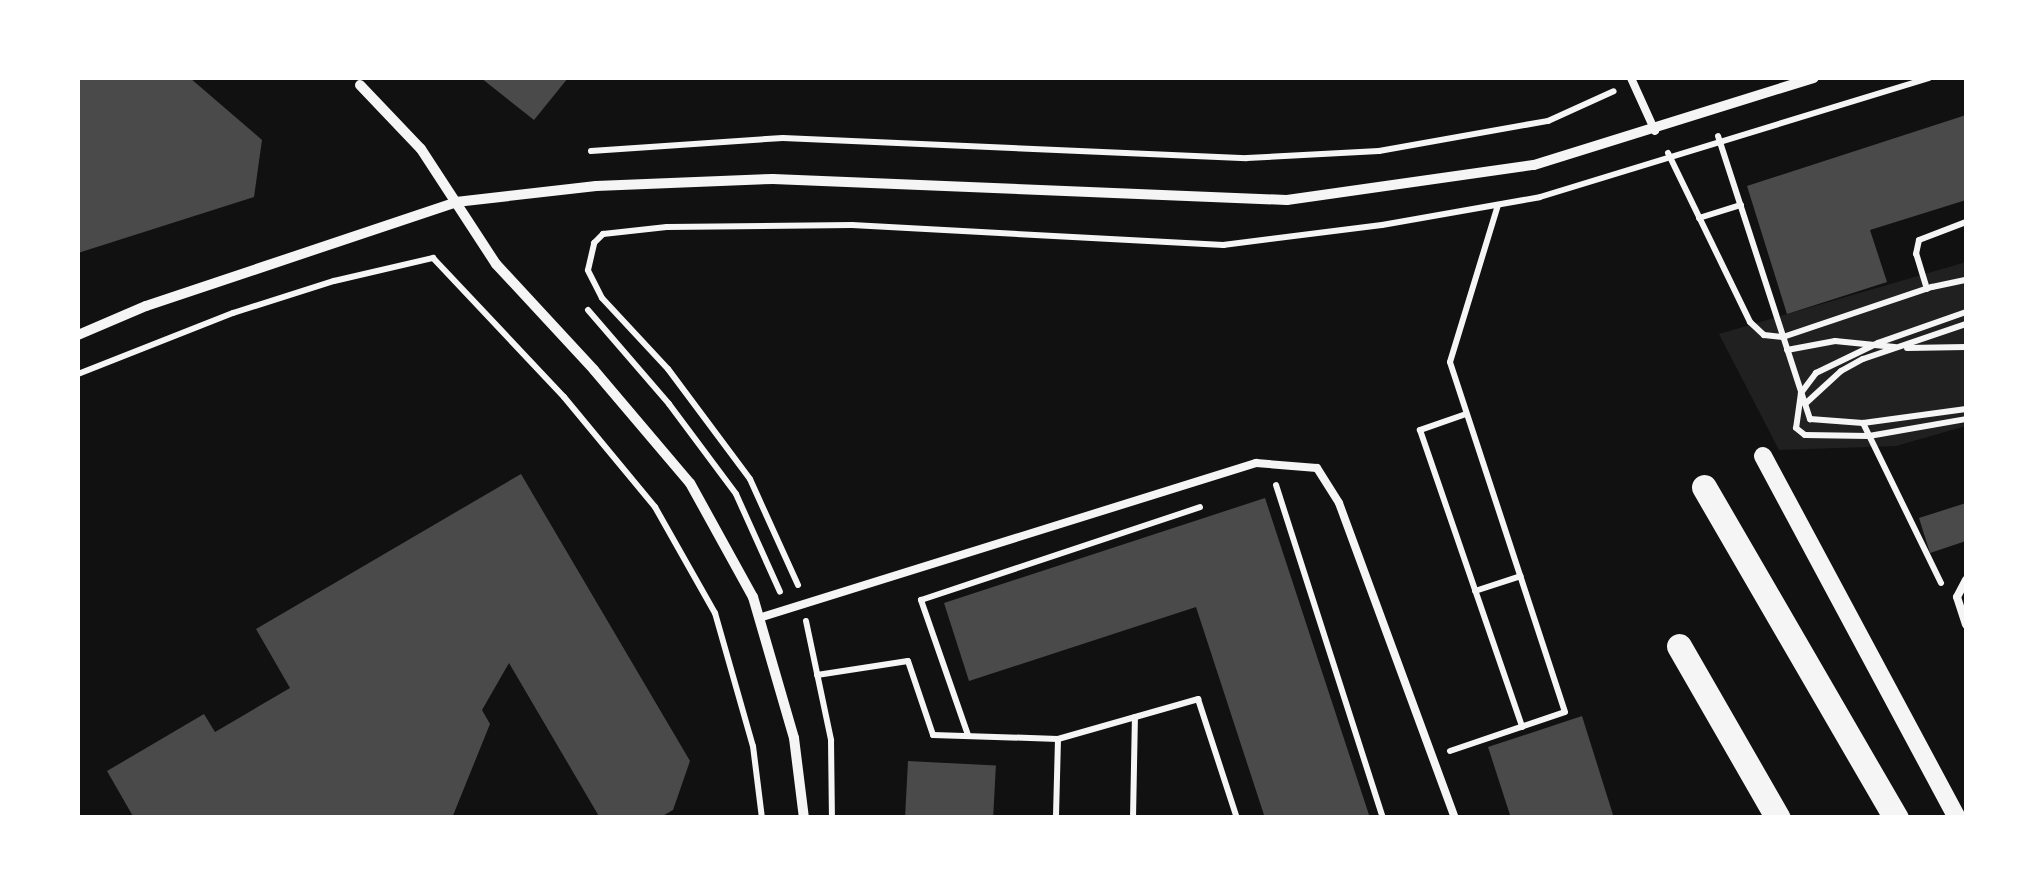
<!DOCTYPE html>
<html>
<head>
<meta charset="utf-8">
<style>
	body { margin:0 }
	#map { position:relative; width:2044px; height:895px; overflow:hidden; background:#111; font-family:Ubuntu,sans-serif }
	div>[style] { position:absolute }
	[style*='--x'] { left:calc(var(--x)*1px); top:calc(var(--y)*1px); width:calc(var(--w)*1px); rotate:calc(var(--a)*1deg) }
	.green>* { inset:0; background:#202020 }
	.building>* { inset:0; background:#4a4a4a; transform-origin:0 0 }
	.path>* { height:6px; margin:-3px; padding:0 3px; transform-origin:3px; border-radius:3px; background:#f5f5f5 }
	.service>* { height:8px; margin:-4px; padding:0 4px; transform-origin:4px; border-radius:4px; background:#f5f5f5 }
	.minor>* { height:10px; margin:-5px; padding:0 5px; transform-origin:5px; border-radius:5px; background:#f5f5f5 }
	.tertiary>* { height:18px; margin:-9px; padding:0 9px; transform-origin:9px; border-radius:9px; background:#f5f5f5 }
	.primary>* { height:25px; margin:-12.5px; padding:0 12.5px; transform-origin:12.5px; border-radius:12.5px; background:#f5f5f5 }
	span { translate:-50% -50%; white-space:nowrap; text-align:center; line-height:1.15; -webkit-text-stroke:10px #fff; paint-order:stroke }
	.frame { position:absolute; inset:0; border:80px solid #fff; pointer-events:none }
</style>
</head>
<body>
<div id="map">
	<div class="green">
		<i style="clip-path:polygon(1966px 262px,1966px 426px,1896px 446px,1779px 450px,1719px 334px)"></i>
	</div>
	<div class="building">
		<i style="clip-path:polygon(78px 78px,190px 78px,262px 140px,254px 197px,78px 253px)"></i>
		<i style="clip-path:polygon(481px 78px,568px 78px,534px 120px)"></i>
		<i style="clip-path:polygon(1966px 115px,1966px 200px,1870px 230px,1887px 282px,1787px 314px,1747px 186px)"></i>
		<i style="clip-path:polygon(521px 474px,690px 761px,673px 810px,659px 818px,600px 818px,509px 663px,482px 710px,490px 724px,452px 818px,134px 818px,107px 771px,204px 714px,215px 732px,290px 688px,256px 629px)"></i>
		<i style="clip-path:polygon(1265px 498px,1370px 818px,1265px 818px,1196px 607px,969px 681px,944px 603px)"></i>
		<i style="clip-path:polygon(1966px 503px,1966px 541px,1930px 553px,1919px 518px)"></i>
		<i style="clip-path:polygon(1582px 716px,1614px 818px,1511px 818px,1488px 747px)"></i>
		<i style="left:908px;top:761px;width:88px;height:57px;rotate:3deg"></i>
	</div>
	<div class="path">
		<i style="--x:1718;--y:136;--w:298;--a:72"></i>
		<i style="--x:1810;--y:419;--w:53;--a:4.3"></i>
		<i style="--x:1863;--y:423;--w:104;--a:-7.7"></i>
		<i style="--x:591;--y:151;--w:192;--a:-3.9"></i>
		<i style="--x:783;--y:138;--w:464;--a:2.5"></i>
		<i style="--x:1247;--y:158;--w:132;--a:-3"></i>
		<i style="--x:1379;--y:151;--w:172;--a:-10.1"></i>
		<i style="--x:1548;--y:121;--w:72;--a:-24.4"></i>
		<i style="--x:1668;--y:153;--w:188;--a:64.1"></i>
		<i style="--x:1750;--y:322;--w:19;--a:43"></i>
		<i style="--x:1764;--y:335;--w:19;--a:6"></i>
		<i style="--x:1783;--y:337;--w:157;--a:-18.6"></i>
		<i style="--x:1932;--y:287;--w:35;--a:-12"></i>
		<i style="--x:1699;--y:218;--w:44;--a:-17.2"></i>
		<i style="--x:1927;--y:289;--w:37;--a:-107"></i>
		<i style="--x:1916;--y:254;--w:14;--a:-78"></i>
		<i style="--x:1919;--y:240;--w:50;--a:-21"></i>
		<i style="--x:588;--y:310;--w:124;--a:49.2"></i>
		<i style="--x:669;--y:404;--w:112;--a:53.3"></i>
		<i style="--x:736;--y:494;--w:107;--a:65.8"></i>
		<i style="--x:1966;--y:312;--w:93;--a:160.6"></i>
		<i style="--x:1878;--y:343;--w:69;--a:154.2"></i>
		<i style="--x:1816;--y:373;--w:25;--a:127"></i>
		<i style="--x:1801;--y:393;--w:35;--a:98"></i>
		<i style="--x:1796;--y:428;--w:11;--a:38"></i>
		<i style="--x:1805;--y:435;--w:64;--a:0.9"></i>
		<i style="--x:1869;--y:436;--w:98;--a:-9.9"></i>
		<i style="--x:1907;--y:348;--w:59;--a:-1"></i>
		<i style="--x:1787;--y:350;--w:49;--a:-10.6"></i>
		<i style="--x:1835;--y:341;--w:60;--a:5.7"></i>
		<i style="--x:78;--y:374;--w:167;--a:-21.5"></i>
		<i style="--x:233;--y:313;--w:106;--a:-17.6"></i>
		<i style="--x:334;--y:281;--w:102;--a:-13.1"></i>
		<i style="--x:433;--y:258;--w:191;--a:46.7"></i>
		<i style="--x:564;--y:397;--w:143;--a:50.4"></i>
		<i style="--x:655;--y:507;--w:122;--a:60.5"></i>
		<i style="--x:715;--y:613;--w:138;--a:74.1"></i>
		<i style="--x:753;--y:746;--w:73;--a:82.9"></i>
		<i style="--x:1805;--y:404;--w:49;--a:-42.5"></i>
		<i style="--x:1841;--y:371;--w:25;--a:-29"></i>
		<i style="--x:1863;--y:359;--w:109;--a:-18.8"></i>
		<i style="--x:1466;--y:414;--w:49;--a:160.8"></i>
		<i style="--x:1420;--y:430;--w:314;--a:71"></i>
		<i style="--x:1863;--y:423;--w:178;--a:64"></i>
		<i style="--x:1276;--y:485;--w:350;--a:72.2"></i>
		<i style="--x:798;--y:585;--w:116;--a:-114.4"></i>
		<i style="--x:750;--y:479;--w:137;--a:-126.7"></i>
		<i style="--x:668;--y:369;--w:97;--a:-132.9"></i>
		<i style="--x:602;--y:298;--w:31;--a:-117"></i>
		<i style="--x:588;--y:270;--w:28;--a:-77"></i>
		<i style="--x:594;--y:243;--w:13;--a:-45"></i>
		<i style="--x:603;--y:234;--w:64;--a:-6.2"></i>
		<i style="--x:667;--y:227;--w:185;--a:-0.6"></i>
		<i style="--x:852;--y:225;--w:372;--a:3.1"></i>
		<i style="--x:1223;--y:245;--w:160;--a:-7.2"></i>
		<i style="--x:1382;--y:225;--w:160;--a:-10"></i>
		<i style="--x:1540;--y:197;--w:407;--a:-17"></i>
		<i style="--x:1475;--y:591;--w:48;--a:-18.1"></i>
		<i style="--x:806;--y:621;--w:122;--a:78.1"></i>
		<i style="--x:831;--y:740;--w:78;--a:89.3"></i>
		<i style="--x:817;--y:675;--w:92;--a:-8.7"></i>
		<i style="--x:908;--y:661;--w:78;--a:71.3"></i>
		<i style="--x:933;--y:735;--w:125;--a:1.8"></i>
		<i style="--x:1058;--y:739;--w:79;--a:91.5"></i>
		<i style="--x:968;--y:735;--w:143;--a:-109.2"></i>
		<i style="--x:921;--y:600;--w:294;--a:-18.4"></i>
		<i style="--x:1058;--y:739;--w:146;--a:-15.9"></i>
		<i style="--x:1198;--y:699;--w:125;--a:71.9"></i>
		<i style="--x:1450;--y:751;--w:121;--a:-18.7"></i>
		<i style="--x:1565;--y:712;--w:368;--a:-108.2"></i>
		<i style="--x:1450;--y:362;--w:164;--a:-73"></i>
		<i style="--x:1133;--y:818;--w:101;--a:-88.9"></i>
	</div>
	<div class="service">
		<i style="--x:1631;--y:78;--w:58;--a:65.6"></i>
		<i style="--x:1966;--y:580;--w:19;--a:118"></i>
		<i style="--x:1957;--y:597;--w:29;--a:72"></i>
		<i style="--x:759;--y:618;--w:521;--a:-17.32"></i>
		<i style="--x:1256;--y:463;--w:61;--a:4.7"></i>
		<i style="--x:1317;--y:468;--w:41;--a:57.8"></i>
		<i style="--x:1339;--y:503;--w:336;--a:69.8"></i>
	</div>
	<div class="minor">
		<i style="--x:360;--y:85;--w:88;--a:46.4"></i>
		<i style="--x:421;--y:149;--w:137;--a:56.9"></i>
		<i style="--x:496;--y:264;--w:144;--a:47.2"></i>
		<i style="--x:594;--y:370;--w:148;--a:49.7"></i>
		<i style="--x:690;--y:483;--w:130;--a:61.1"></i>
		<i style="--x:753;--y:597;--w:147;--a:73.8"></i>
		<i style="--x:794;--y:738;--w:81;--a:82.9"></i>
		<i style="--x:78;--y:335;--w:74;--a:-23.1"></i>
		<i style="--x:146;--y:306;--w:327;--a:-18.5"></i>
		<i style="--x:456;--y:202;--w:141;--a:-6.5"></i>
		<i style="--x:596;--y:186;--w:177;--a:-2.3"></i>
		<i style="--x:773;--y:179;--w:514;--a:2.34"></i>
		<i style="--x:1287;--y:200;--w:249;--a:-8.1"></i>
		<i style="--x:1534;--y:165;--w:293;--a:-17.3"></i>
	</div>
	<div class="tertiary">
		<i style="--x:1763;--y:456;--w:411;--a:61.8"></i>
	</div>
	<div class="primary">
		<i style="--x:1704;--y:487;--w:383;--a:59.9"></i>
		<i style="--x:1679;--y:646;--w:198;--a:60.1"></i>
	</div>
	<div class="frame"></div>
</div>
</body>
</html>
